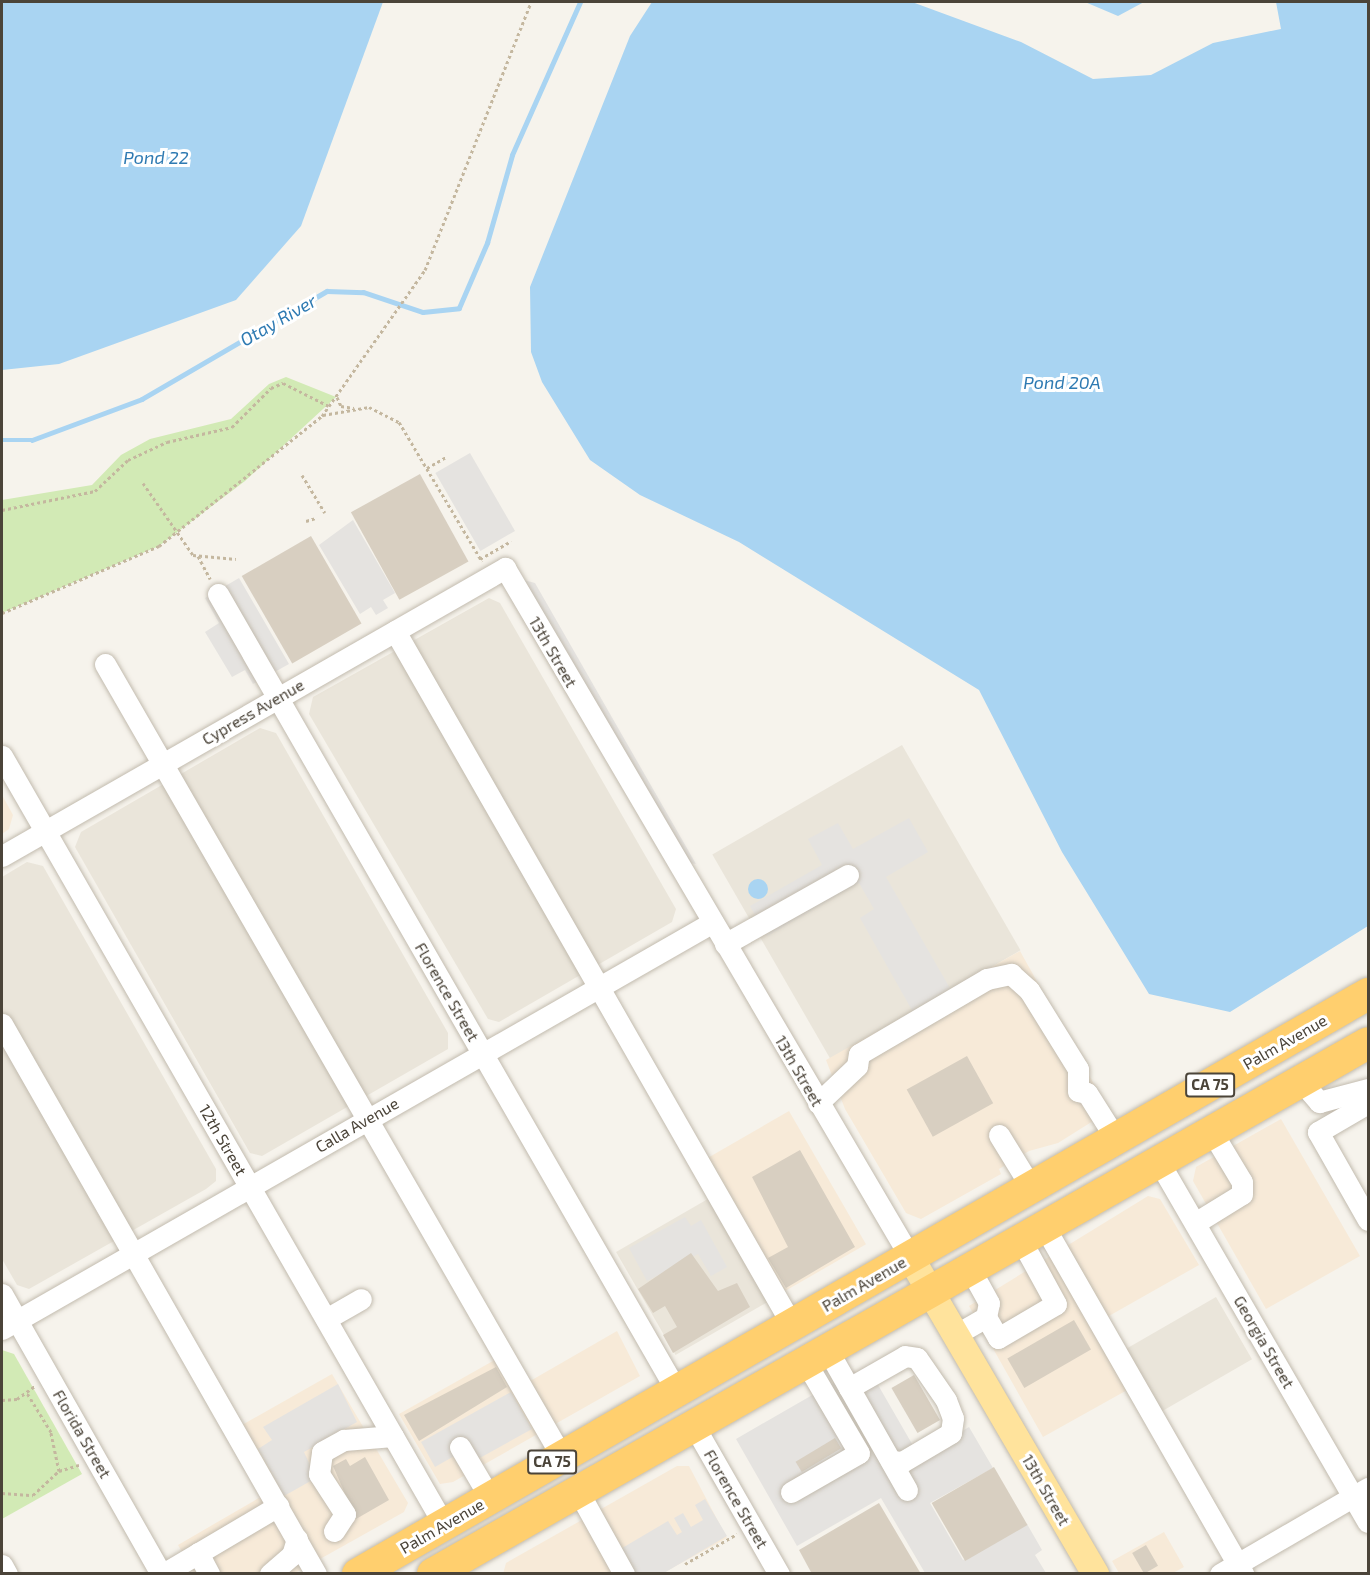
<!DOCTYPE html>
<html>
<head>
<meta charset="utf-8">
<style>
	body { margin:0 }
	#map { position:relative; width:1370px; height:1575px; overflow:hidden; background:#f6f3ec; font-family:"Exo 2",sans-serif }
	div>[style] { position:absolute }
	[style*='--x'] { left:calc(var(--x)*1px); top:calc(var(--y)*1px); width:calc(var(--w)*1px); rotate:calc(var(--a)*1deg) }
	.residential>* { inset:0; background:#eae5da; transform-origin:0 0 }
	.commercial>* { inset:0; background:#f7ead8; transform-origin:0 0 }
	.green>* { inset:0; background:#d2eab5 }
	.parking>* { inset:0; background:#e5e3e0; transform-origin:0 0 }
	.water>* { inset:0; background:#a9d4f2 }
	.round { border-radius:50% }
	.stream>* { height:4.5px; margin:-2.25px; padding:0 2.25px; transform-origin:2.25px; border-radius:2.25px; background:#a9d4f2 }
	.building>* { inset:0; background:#d8cfc1; transform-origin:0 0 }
	.path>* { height:3px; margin-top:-1.5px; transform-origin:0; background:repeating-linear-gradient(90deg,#c4b79f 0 3px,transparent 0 6px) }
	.roads { filter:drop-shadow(0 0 2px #c2bbae) drop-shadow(0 0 2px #c2bbae) }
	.minor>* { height:21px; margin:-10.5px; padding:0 10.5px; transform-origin:10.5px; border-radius:10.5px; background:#fff }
	.major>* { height:27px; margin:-13.5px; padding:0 13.5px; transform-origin:13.5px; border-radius:13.5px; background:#ffe39c }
	.highway>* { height:32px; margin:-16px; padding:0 16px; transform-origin:16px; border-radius:16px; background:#ffcf6e }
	span { translate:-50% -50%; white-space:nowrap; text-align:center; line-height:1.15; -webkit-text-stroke:6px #fff; paint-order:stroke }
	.shield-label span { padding:2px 4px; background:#fff; border:2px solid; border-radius:4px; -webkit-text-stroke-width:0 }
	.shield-label { font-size:15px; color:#4b4439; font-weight:700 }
	.street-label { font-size:16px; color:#4b4439 }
	.water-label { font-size:18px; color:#2e7ab2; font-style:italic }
	.frame { position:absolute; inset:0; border:3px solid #4b4439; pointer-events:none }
</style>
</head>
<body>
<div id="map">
	<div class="residential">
		<i style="clip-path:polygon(489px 598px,500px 603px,676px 909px,672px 922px,499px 1022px,488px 1019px,309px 714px,313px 697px)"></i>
		<i style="clip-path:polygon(260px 728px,276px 733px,448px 1033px,448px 1049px,262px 1156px,250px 1153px,75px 847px,81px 832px)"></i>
		<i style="left:902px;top:745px;width:237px;height:219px;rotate:60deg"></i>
		<i style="clip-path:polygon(27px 862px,43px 866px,216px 1169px,216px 1181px,206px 1189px,29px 1289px,17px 1285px,2px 1259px,2px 877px)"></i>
		<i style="left:720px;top:1192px;width:119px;height:120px;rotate:60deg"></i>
		<i style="left:1216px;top:1297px;width:72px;height:109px;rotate:60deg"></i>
	</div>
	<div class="commercial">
		<i style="clip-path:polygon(2px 795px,13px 815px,9px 829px,2px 834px)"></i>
		<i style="clip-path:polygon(1020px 951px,1109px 1111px,1058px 1143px,1029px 1151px,999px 1169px,1001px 1174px,921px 1219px,906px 1213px,845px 1109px,826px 1060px)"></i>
		<i style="left:789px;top:1111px;width:154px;height:99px;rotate:60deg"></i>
		<i style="clip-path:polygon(1281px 1119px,1360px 1256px,1266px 1309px,1193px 1181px,1196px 1167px)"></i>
		<i style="clip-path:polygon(1148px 1196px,1160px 1199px,1199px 1265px,1093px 1325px,1129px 1389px,1043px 1437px,969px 1306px)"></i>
		<i style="clip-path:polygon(617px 1331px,640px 1376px,453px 1482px,440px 1484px,399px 1414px,500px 1357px,518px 1388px)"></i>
		<i style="clip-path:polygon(332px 1374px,408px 1503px,404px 1512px,295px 1573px,194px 1573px,178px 1545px,264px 1495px,228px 1433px)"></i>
		<i style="clip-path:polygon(677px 1466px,689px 1466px,727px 1538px,663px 1573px,503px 1574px,506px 1563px)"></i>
		<i style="clip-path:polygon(1164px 1532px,1184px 1567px,1173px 1573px,1119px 1573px,1112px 1561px)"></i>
	</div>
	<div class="green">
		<i style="clip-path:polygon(286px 377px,336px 397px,245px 481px,159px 546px,2px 613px,2px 500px,92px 485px,121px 455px,150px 439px,231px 419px,269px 384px)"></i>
		<i style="clip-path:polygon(2px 1350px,14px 1354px,82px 1474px,2px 1519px)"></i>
	</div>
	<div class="parking">
		<i style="left:470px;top:453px;width:90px;height:40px;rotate:60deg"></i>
		<i style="clip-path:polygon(353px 520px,395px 593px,383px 600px,388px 608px,376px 615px,371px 607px,360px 614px,319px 545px)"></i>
		<i style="clip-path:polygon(239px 578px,289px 664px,253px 684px,245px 670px,232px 677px,205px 632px,219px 623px,205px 598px)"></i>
		<i style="clip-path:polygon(520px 579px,535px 583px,696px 864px,686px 862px)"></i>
		<i style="clip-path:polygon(909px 818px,928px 852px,886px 877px,951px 990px,913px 1012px,860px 918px,874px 909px,859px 883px,767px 936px,750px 906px,822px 865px,808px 839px,838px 823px,853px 849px)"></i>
		<i style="clip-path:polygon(685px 1217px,691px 1226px,701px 1220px,727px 1267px,711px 1276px,698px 1254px,647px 1281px,629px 1248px)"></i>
		<i style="clip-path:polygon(854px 1371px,858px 1377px,870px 1371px,919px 1456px,969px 1427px,993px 1468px,930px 1503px,963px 1560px,1027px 1524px,1042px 1550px,1035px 1555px,1046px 1573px,925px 1573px,881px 1498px,797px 1546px,736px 1439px)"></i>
		<i style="clip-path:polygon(338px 1384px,357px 1422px,304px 1452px,316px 1478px,284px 1496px,258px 1449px,272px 1440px,263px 1427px)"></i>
		<i style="clip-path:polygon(511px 1392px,532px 1429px,478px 1459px,470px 1447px,435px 1467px,421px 1442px)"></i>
		<i style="clip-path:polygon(705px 1499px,727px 1536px,664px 1573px,617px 1573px,607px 1557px,668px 1521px,677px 1535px,682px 1532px,674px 1518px,683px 1513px,691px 1527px,703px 1520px,695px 1505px)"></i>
	</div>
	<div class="water">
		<i style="clip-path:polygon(2px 2px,383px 2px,301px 226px,236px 300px,59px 364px,2px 370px)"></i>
		<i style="clip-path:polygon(652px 2px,912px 2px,1021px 42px,1093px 79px,1151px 75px,1213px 43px,1281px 29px,1276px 2px,1368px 2px,1368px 926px,1230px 1012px,1149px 994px,1062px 852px,979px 690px,739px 542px,640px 495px,590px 460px,542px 382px,531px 352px,530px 287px,630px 36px)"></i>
		<i style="clip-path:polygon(1085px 2px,1144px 2px,1118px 16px)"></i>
		<i class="round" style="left:748px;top:879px;width:20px;height:20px"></i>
	</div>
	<div class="stream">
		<i style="--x:2;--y:440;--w:30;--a:0"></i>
		<i style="--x:32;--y:440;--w:117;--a:-20.4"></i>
		<i style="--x:142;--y:399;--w:214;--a:-30.3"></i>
		<i style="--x:327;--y:291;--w:36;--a:2"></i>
		<i style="--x:363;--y:292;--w:63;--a:18.4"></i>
		<i style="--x:423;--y:312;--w:36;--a:-6"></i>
		<i style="--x:459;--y:308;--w:71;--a:-66.7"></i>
		<i style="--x:487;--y:243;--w:91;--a:-74.1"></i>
		<i style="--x:512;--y:155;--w:167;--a:-66"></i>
	</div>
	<div class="building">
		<i style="left:420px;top:474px;width:100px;height:79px;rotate:61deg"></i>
		<i style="left:311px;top:536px;width:101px;height:80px;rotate:60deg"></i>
		<i style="left:967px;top:1056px;width:54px;height:69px;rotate:61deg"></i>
		<i style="clip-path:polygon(800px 1150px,855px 1247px,786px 1288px,768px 1258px,788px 1247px,752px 1177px)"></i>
		<i style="clip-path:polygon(691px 1253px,718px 1291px,737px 1283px,750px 1307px,673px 1353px,663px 1335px,677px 1327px,665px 1306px,653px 1313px,638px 1289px)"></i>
		<i style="left:1074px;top:1320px;width:34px;height:77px;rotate:60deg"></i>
		<i style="clip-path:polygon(496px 1367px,507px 1387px,419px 1441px,404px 1415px)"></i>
		<i style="left:914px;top:1375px;width:52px;height:26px;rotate:60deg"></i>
		<i style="left:835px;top:1438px;width:12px;height:46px;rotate:59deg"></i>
		<i style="clip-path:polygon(365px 1457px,389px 1500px,356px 1519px,333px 1466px,346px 1459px,350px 1466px)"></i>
		<i style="left:994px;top:1467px;width:67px;height:72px;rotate:60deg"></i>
		<i style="clip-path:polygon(879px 1503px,921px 1574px,812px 1574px,799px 1550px)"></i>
		<i style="left:1146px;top:1545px;width:24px;height:16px;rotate:60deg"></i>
	</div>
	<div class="path">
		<i style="--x:337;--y:397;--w:10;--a:66"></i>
		<i style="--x:341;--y:406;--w:13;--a:9"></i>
		<i style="--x:323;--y:415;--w:47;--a:-9.9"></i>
		<i style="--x:369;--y:407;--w:34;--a:27"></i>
		<i style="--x:399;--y:422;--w:162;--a:59.2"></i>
		<i style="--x:427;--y:468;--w:22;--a:-30"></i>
		<i style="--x:302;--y:475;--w:44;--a:58.8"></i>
		<i style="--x:143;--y:483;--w:88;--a:55.2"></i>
		<i style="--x:193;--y:555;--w:43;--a:5.3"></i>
		<i style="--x:2;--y:510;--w:95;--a:-11.5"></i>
		<i style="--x:95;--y:491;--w:45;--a:-43.2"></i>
		<i style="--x:128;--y:460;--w:43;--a:-24.8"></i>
		<i style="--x:167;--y:442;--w:67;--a:-13"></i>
		<i style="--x:232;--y:427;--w:55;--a:-45"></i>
		<i style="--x:271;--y:388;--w:13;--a:-23"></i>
		<i style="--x:283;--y:383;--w:51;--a:26.6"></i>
		<i style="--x:306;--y:521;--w:10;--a:-17"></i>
		<i style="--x:198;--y:556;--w:26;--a:62"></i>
		<i style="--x:480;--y:559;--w:36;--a:-30"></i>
		<i style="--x:2;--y:613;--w:171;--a:-23.1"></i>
		<i style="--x:159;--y:546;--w:208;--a:-38.6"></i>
		<i style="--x:322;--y:416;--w:179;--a:-54.8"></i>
		<i style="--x:425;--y:270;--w:288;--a:-68.4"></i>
		<i style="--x:2;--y:1400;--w:15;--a:-4"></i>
		<i style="--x:17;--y:1399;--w:22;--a:-36"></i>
		<i style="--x:59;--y:1471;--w:21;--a:-17"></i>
		<i style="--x:2;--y:1493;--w:31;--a:4"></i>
		<i style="--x:33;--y:1495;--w:35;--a:-43"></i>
		<i style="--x:59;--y:1471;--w:40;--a:-102"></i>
		<i style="--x:51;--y:1432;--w:46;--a:-121.6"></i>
		<i style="--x:685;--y:1564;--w:60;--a:-30"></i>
	</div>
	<div class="roads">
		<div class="minor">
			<i style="--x:218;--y:594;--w:918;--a:60.08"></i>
			<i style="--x:395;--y:631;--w:800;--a:60.23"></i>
			<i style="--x:105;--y:664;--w:915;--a:60.05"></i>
			<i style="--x:2;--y:756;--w:887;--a:60.11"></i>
			<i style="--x:2;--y:856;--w:580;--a:-29.79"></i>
			<i style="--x:505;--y:568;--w:799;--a:59.55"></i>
			<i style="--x:725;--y:944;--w:141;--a:-29.3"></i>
			<i style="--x:2;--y:1024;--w:633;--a:60.28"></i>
			<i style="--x:1301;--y:1081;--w:28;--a:49"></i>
			<i style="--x:1319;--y:1102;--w:51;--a:-14.9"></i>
			<i style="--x:818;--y:1103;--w:54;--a:-43.5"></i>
			<i style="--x:857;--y:1066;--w:12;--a:-81"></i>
			<i style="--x:859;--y:1054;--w:148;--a:-30.4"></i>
			<i style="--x:987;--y:979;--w:25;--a:-12"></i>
			<i style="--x:1011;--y:974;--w:24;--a:42"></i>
			<i style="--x:1029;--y:990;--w:93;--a:58.2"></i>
			<i style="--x:1078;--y:1069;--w:22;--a:90"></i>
			<i style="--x:1078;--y:1091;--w:9;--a:13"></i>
			<i style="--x:1087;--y:1093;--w:54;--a:57.8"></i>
			<i style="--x:1368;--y:1103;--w:58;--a:149.9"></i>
			<i style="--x:1318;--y:1132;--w:101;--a:60.4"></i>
			<i style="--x:999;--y:1135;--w:61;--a:58.4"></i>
			<i style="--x:1159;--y:1162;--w:416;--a:59.9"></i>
			<i style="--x:1195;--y:1223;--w:55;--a:-31.7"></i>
			<i style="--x:1242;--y:1194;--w:12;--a:-90"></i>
			<i style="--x:1242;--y:1182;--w:58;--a:-121"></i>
			<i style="--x:1044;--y:1226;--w:401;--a:60.2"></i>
			<i style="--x:2;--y:1294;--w:322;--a:60.4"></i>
			<i style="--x:986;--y:1317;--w:24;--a:60"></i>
			<i style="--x:998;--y:1338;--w:67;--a:-30.4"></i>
			<i style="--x:1056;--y:1304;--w:73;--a:-118.7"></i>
			<i style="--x:326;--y:1319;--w:40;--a:-29.7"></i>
			<i style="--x:2;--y:1329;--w:819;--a:-29.79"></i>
			<i style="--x:955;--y:1335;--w:36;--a:-30"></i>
			<i style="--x:986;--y:1317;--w:14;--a:-78"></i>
			<i style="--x:989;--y:1303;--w:39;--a:-119"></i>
			<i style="--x:827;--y:1349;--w:162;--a:60.4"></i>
			<i style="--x:849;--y:1388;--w:64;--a:-29.7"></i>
			<i style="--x:905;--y:1356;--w:12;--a:9"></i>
			<i style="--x:917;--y:1358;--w:51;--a:55.4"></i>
			<i style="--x:946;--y:1400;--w:19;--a:69"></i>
			<i style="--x:953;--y:1418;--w:15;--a:98"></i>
			<i style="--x:951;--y:1433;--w:57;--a:149.4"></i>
			<i style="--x:902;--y:1462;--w:11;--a:-175"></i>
			<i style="--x:693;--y:1424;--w:173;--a:60.2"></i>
			<i style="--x:460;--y:1447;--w:59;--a:59.5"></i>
			<i style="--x:578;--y:1491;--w:95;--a:61"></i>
			<i style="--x:791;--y:1492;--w:78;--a:-29.8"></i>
			<i style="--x:859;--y:1453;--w:107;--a:-120.4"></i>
			<i style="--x:334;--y:1531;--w:20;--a:-57"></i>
			<i style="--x:345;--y:1514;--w:48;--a:-123"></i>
			<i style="--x:319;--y:1474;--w:22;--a:-82"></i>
			<i style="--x:322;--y:1452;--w:25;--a:-29"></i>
			<i style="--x:344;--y:1440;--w:49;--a:-4.7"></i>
			<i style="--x:198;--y:1553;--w:24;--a:62"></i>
			<i style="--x:2;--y:1565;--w:10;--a:61"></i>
			<i style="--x:163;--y:1574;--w:134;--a:-30.6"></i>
			<i style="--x:270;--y:1574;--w:29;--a:-41"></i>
			<i style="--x:292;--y:1555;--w:17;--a:-73"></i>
			<i style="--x:1220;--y:1574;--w:171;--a:-30.2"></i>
		</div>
		<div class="major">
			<i style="--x:910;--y:1257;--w:367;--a:59.7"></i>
		</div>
		<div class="highway">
			<i style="--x:358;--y:1574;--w:1165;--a:-29.87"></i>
			<i style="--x:433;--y:1574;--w:1075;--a:-29.59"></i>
		</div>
	</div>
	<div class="shield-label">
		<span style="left:1210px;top:1085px">CA 75</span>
		<span style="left:552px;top:1462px">CA 75</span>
	</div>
	<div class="street-label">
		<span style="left:553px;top:652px;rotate:60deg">13th Street</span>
		<span style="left:253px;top:712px;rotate:-30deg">Cypress Avenue</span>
		<span style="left:447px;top:992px;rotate:60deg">Florence Street</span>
		<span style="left:1285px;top:1042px;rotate:-30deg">Palm Avenue</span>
		<span style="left:799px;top:1071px;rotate:60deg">13th Street</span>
		<span style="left:357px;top:1125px;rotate:-30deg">Calla Avenue</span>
		<span style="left:223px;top:1140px;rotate:60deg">12th Street</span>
		<span style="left:864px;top:1284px;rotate:-30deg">Palm Avenue</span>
		<span style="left:1264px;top:1342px;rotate:60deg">Georgia Street</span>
		<span style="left:82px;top:1434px;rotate:60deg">Florida Street</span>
		<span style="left:1046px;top:1490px;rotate:60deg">13th Street</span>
		<span style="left:736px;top:1499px;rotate:60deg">Florence Street</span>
		<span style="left:442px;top:1526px;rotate:-30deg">Palm Avenue</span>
	</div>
	<div class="water-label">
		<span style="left:156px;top:157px">Pond 22</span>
		<span style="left:278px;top:320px;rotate:-30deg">Otay River</span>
		<span style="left:1062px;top:382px">Pond 20A</span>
	</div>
	<div class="frame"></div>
</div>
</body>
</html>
